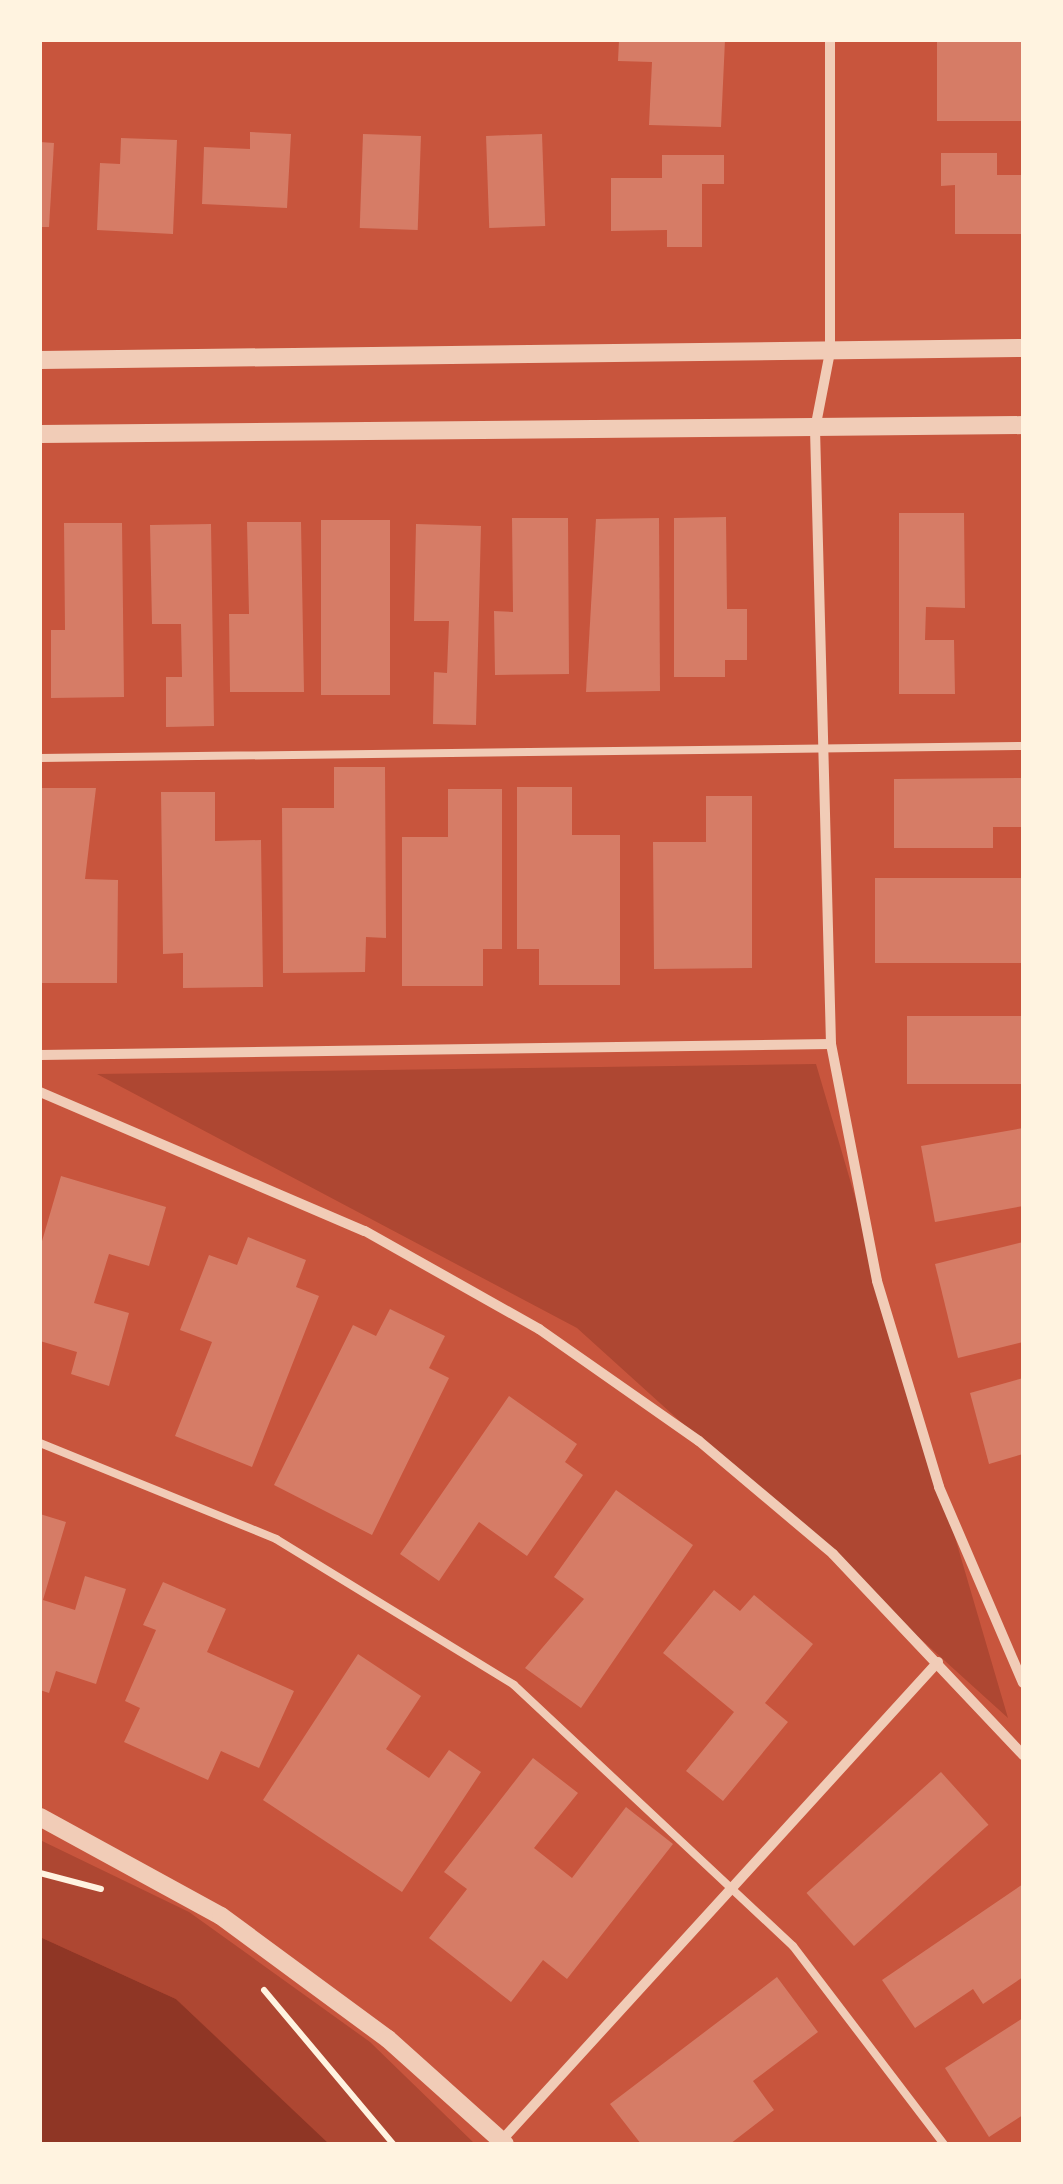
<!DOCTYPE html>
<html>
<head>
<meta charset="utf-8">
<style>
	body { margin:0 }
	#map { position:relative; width:1063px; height:2184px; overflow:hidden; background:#c8553d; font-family:Signika,sans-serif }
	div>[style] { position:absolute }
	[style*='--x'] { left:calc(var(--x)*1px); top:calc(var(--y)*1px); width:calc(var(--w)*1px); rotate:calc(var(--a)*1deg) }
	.green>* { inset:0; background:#ae4732 }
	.water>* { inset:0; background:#8f3625 }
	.building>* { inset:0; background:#d67c66; transform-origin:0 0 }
	.path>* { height:6px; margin:-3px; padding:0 3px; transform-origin:3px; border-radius:3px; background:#fff3e0 }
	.service>* { height:8px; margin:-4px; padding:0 4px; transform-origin:4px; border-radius:4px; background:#f1ccb7 }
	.minor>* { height:10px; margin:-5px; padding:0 5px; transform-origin:5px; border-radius:5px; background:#f1ccb7 }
	.tertiary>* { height:18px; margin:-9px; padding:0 9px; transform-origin:9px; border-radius:9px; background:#f1ccb7 }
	span { translate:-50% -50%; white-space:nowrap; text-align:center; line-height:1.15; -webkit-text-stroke:8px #fff3e0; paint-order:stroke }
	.frame { position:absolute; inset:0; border:42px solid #fff3e0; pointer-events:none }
</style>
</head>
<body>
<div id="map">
	<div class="green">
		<i style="clip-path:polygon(816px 1064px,1008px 1718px,577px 1328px,97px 1074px)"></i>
		<i style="clip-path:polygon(40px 1840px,189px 1912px,370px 2042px,475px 2144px,327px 2144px,176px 1999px,40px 1937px)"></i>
	</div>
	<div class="water">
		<i style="clip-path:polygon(40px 1937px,176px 1999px,329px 2144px,40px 2144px)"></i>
	</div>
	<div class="building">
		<i style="clip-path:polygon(619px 40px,725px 40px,721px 127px,649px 125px,652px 62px,618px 61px)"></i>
		<i style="left:937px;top:40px;width:86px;height:81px"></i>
		<i style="clip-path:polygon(250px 132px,291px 134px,287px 208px,202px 204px,204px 147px,250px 149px)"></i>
		<i style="left:363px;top:134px;width:58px;height:94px;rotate:2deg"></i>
		<i style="left:542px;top:134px;width:92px;height:56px;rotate:88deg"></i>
		<i style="clip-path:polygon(121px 138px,177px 140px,173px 234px,97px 230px,100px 163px,120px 164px)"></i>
		<i style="clip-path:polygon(40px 142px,54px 143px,49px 227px,40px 227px)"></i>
		<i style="clip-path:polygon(941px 153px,997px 153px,997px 175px,1023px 175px,1023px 234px,955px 234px,955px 185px,941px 186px)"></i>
		<i style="clip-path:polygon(662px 155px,724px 155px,724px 184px,702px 184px,702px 247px,667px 247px,667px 230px,611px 231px,611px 178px,662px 178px)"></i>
		<i style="clip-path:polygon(899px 513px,964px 513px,965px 608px,926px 607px,925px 640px,954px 640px,955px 694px,899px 694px)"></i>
		<i style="clip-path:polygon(726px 517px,727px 609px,747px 609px,747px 660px,725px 660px,725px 677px,674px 677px,674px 518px)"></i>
		<i style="clip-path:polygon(512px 518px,568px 518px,569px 674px,495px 675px,494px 611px,513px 612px)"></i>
		<i style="clip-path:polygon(659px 518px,660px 691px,586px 692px,596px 519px)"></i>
		<i style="left:321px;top:520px;width:69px;height:175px"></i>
		<i style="clip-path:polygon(247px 522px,301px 522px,304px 692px,230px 692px,229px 614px,249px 614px)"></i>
		<i style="clip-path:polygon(64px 523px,122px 523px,124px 697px,51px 698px,51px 630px,65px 630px)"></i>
		<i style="clip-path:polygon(211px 524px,214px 726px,166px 727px,166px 677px,182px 677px,181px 624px,152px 624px,150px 525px)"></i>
		<i style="clip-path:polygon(416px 524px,481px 526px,476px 725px,433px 724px,434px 672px,447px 673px,449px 621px,414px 621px)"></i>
		<i style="clip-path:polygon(334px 767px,385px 767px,386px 938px,366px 937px,365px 972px,283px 973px,282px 808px,334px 808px)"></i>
		<i style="clip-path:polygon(1023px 778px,1023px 827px,993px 827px,993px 848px,894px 848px,894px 779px)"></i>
		<i style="clip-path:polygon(517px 787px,572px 787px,572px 835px,620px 835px,620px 985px,539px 985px,539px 949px,517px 949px)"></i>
		<i style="clip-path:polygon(40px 788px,96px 788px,85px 879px,118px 880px,117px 983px,40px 983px)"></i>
		<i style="clip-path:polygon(448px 789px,502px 789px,502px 949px,483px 949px,483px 986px,402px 986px,402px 837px,448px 837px)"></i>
		<i style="clip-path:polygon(161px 792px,215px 792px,215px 841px,261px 840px,263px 987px,183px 988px,183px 953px,163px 954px)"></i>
		<i style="clip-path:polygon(706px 796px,752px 796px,752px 968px,654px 969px,653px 842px,706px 842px)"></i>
		<i style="left:1023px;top:878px;width:85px;height:148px;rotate:90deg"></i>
		<i style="left:1023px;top:1016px;width:68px;height:116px;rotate:90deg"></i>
		<i style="clip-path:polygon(1023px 1128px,1023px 1206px,935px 1222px,921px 1146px)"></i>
		<i style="clip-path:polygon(61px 1176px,166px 1207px,149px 1266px,109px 1254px,94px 1303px,129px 1313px,109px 1386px,71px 1374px,77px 1352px,40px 1341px,40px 1248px)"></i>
		<i style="clip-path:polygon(248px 1237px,306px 1260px,296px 1287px,319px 1296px,252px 1467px,175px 1436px,212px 1342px,180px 1330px,209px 1255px,237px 1265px)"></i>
		<i style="clip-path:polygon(1023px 1242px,1023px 1342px,958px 1358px,935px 1264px)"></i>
		<i style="clip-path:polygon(390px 1309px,445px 1336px,429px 1368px,449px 1378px,372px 1535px,274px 1485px,353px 1325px,376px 1336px)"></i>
		<i style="clip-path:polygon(1023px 1378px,1023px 1454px,989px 1464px,970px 1393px)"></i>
		<i style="clip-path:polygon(509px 1396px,577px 1444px,565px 1462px,583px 1475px,527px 1556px,479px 1522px,439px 1581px,400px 1554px)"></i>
		<i style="clip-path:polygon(616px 1490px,693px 1545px,581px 1708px,525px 1668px,584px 1599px,554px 1577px)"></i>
		<i style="clip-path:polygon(40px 1514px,66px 1522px,43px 1600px,75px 1610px,85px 1576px,126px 1589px,96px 1684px,56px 1671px,49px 1693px,40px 1690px)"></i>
		<i style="clip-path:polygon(163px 1582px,226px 1609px,207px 1652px,294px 1691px,259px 1768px,221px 1751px,208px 1780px,124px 1742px,140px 1708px,125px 1701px,156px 1630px,143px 1625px)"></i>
		<i style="clip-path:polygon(714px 1590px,740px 1611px,754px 1595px,813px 1644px,765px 1703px,788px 1722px,723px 1801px,686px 1771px,734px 1712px,663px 1653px)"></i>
		<i style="clip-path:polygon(358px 1654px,421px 1696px,386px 1749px,429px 1778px,449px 1750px,481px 1772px,402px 1892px,263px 1800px)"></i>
		<i style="clip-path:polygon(533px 1758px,578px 1793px,534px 1848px,572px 1878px,626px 1807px,673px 1844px,567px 1979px,543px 1960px,511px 2002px,429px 1938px,467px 1889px,444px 1872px)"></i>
		<i style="left:941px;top:1772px;width:71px;height:181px;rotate:48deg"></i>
		<i style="clip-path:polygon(1023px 1884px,1023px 1977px,983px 2004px,973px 1989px,915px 2028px,882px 1980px)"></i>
		<i style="clip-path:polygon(777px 1977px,818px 2032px,753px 2081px,774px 2110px,730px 2144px,641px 2144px,610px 2104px)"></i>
		<i style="clip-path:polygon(1023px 2018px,1023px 2115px,989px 2137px,945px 2068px)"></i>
	</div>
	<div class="path">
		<i style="--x:40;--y:1873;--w:63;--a:14.7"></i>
		<i style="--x:264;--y:1990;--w:201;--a:50"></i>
	</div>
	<div class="service">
		<i style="--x:40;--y:758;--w:983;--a:-0.7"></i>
		<i style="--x:40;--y:1443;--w:255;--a:22.1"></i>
		<i style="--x:276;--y:1539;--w:279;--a:31.5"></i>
		<i style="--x:514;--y:1685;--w:382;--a:43.1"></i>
		<i style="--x:793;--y:1946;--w:249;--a:52.7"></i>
	</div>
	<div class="minor">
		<i style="--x:830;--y:40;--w:312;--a:90"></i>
		<i style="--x:830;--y:352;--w:78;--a:101"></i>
		<i style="--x:815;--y:429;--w:615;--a:88.51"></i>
		<i style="--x:831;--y:1044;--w:241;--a:79"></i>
		<i style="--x:877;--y:1281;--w:215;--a:73.2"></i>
		<i style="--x:939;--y:1487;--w:213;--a:66.8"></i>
		<i style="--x:40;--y:1055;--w:791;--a:-0.8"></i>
		<i style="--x:40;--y:1092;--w:353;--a:23.2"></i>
		<i style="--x:365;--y:1231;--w:200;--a:29.4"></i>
		<i style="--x:539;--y:1329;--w:195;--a:35"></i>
		<i style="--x:699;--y:1441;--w:175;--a:40.1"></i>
		<i style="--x:833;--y:1554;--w:277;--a:46.6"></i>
		<i style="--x:502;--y:2140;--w:647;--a:-47.63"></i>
	</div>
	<div class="tertiary">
		<i style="--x:40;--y:360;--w:983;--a:-0.7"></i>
		<i style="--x:40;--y:434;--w:983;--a:-0.52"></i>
		<i style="--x:40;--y:1817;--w:206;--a:28.7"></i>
		<i style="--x:221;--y:1916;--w:207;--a:36.4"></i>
		<i style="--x:388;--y:2039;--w:157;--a:41.9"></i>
	</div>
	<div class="frame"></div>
</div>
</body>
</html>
